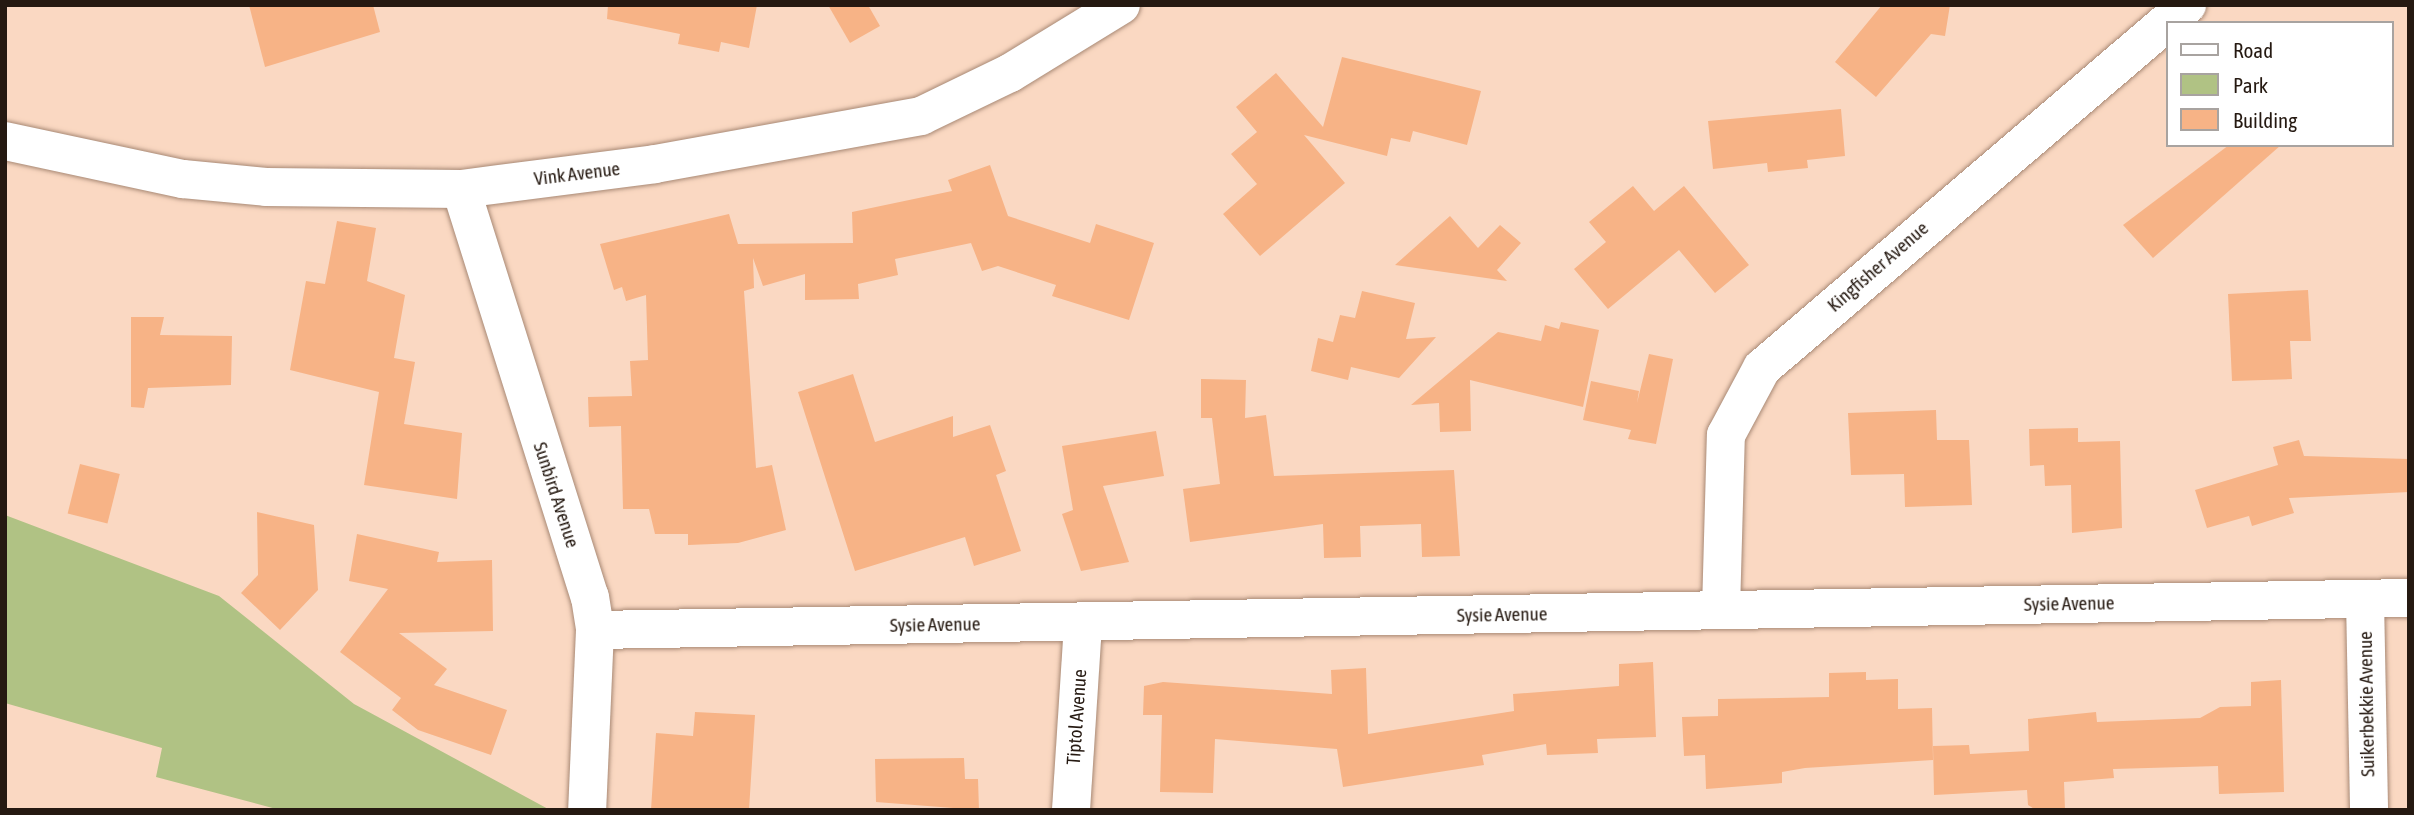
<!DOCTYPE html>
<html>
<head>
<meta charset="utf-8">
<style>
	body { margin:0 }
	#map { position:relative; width:2414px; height:815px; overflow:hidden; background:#fad8c2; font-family:"Asap Condensed",sans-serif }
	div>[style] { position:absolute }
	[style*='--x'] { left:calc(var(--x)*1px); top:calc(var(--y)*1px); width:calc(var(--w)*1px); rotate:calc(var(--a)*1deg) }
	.green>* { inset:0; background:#b0c284 }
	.building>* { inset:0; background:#f7b386; transform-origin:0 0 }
	.roads { filter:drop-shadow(0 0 2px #a88975) drop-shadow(0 0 2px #a88975) }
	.minor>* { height:38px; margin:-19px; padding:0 19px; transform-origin:19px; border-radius:19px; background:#fff }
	span { translate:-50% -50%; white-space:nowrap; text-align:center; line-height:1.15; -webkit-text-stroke:5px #fff; paint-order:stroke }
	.street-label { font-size:19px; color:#251911 }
	.frame { position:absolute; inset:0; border:7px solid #251911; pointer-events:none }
	.legend { position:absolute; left:2166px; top:21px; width:228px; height:126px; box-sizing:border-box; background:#fff; border:2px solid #a8a3a0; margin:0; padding:9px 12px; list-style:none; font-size:21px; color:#251911 }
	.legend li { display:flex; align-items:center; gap:14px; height:35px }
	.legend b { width:35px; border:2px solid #a8a3a0 }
</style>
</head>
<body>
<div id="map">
	<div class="green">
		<i style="clip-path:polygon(5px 515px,219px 596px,354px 704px,550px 810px,280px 810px,156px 777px,162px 748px,5px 703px)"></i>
	</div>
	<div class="building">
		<i style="clip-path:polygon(249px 5px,373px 5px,380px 32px,265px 67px)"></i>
		<i style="clip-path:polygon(608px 5px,757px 5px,749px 48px,721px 42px,719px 52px,678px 44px,680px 34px,607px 19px)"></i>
		<i style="clip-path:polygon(828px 5px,868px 5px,880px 26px,850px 43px)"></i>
		<i style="clip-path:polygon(1882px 5px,1950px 5px,1945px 36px,1931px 34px,1876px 97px,1835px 62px)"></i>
		<i style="clip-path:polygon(1342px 57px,1481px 91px,1467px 145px,1413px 131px,1410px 142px,1391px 138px,1387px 156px,1304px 135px,1345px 183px,1260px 256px,1223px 214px,1257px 184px,1231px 154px,1257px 132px,1236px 107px,1276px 73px,1323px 127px)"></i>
		<i style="clip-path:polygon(1841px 109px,1845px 156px,1807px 160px,1808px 168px,1768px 172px,1767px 163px,1713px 169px,1708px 121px)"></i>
		<i style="clip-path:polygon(2229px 145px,2281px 145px,2153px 258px,2123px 225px)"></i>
		<i style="clip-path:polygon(990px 165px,1008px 216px,1090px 243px,1096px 224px,1154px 243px,1129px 320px,1052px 296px,1056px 285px,998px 266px,982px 271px,971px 243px,895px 259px,898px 275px,858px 284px,859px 299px,805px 300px,805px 274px,763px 286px,753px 258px,754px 288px,744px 291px,756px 468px,772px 465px,786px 530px,738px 543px,688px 545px,688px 534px,655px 534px,649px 509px,623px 509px,621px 426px,589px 427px,588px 397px,632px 396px,630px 361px,648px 360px,646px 295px,626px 301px,622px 287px,614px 290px,600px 244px,729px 214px,738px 244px,853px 243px,852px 212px,952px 191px,948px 180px)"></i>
		<i style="clip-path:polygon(1633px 186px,1654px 211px,1684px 186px,1749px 265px,1715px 293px,1679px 250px,1608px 309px,1574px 269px,1606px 242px,1589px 222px)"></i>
		<i style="clip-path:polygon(1450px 216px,1478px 248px,1500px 225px,1521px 243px,1497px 270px,1507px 281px,1395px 265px)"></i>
		<i style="clip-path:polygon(337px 221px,376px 228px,367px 281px,405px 295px,394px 358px,415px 362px,404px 424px,462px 433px,457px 499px,364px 485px,379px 392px,290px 370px,306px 281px,325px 284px)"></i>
		<i style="clip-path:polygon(2308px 290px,2311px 341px,2290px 341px,2292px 379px,2232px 381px,2228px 294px)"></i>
		<i style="clip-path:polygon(1362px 291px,1415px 303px,1406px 339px,1436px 337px,1399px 378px,1351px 367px,1348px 380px,1311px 371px,1318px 338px,1333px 342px,1340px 315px,1355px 318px)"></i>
		<i style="clip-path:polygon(131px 317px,164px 317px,160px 335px,232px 336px,231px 385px,148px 388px,144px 408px,131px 407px)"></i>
		<i style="clip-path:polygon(1561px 322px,1599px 330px,1583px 407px,1470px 380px,1471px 431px,1440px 432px,1439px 403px,1411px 405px,1498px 332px,1541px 341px,1545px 325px,1559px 329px)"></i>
		<i style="clip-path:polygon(1649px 354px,1673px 359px,1656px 444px,1628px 439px,1631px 430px,1583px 420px,1591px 381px,1639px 391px,1637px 403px)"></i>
		<i style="clip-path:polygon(853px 374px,875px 442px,953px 416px,953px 437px,990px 425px,1006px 471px,996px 475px,1021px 551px,974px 566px,965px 537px,855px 571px,798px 392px)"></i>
		<i style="clip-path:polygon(1201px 379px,1246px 380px,1245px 418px,1266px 415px,1274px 476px,1454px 470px,1460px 556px,1422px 557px,1421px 524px,1360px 526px,1361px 557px,1324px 558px,1323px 524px,1190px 542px,1183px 489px,1220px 484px,1212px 418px,1201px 418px)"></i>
		<i style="clip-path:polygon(1936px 410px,1937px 440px,1969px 440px,1972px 505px,1905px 507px,1904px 474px,1851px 475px,1848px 413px)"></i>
		<i style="clip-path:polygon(2078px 428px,2078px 442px,2120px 441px,2122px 528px,2072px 533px,2071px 485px,2045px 486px,2044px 465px,2030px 466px,2029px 429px)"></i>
		<i style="clip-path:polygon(1156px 431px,1164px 476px,1103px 486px,1129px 562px,1081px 571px,1062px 514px,1073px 510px,1062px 446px)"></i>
		<i style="clip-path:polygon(2299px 440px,2304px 456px,2409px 459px,2409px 492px,2289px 498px,2294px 513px,2252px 526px,2249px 516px,2207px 528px,2195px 490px,2278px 465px,2273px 447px)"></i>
		<i style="left:80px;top:464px;width:41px;height:51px;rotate:14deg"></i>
		<i style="clip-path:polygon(257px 512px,314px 525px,318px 590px,280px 630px,241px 593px,258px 575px)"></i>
		<i style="clip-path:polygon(357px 534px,439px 552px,437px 562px,492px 560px,493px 631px,399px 633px,447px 669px,434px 685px,507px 710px,491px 755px,418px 730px,392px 710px,401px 698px,340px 652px,388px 589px,349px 581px)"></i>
		<i style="clip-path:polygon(1653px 662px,1656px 737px,1597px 739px,1598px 753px,1547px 755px,1546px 744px,1482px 755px,1484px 765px,1343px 787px,1337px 749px,1215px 739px,1213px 793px,1160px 792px,1162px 715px,1143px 715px,1144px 686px,1163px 682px,1332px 694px,1331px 670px,1366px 668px,1368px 734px,1514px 711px,1513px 694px,1619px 686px,1619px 664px)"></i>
		<i style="clip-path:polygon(1866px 672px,1866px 680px,1898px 679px,1898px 709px,1932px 708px,1933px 760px,1805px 768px,1782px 772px,1782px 783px,1706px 789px,1705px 755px,1684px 756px,1682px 717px,1718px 716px,1718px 699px,1829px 697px,1829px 673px)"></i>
		<i style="clip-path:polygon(2281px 680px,2284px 792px,2219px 794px,2218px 766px,2113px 769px,2114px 778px,2064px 782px,2065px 810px,2036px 810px,2028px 805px,2027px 790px,1934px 795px,1933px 746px,1969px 745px,1970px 754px,2029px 751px,2028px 719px,2096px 712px,2097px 722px,2200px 718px,2220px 707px,2251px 706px,2251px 682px)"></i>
		<i style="clip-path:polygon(695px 712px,755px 715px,749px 810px,651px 810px,656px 733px,693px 736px)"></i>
		<i style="clip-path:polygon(964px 758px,965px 779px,978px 779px,979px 810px,876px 802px,875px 759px)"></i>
	</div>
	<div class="roads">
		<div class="minor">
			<i style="--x:5;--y:141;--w:182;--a:12.1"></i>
			<i style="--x:183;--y:179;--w:83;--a:5.5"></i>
			<i style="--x:266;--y:187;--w:195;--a:0.6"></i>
			<i style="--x:461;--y:189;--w:196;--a:-7.3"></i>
			<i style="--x:655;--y:164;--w:270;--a:-10.2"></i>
			<i style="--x:921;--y:116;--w:99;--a:-25.8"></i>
			<i style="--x:1010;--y:73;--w:130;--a:-31.5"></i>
			<i style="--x:461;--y:189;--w:428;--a:72.5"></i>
			<i style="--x:590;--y:597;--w:33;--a:81"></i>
			<i style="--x:595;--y:630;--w:180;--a:92.5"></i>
			<i style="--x:2365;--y:599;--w:211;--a:88.9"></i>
			<i style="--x:1721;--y:610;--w:175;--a:-88.4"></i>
			<i style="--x:1726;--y:435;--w:76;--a:-61.8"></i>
			<i style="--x:1762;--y:368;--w:559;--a:-40.5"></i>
			<i style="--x:595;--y:630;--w:1814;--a:-1.01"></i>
			<i style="--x:1071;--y:810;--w:187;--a:-86.3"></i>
		</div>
	</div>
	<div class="street-label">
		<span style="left:577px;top:174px;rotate:-7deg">Vink Avenue</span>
		<span style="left:1878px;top:267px;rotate:-41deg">Kingfisher Avenue</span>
		<span style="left:556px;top:495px;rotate:72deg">Sunbird Avenue</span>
		<span style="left:2069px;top:604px;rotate:-1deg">Sysie Avenue</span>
		<span style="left:1502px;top:615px;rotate:-1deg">Sysie Avenue</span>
		<span style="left:935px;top:625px;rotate:-1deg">Sysie Avenue</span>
		<span style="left:2367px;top:704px;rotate:-91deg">Suikerbekkie Avenue</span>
		<span style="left:1077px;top:717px;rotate:-86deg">Tiptol Avenue</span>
	</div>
	<div class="frame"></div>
	<ul class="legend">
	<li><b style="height:9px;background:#fff"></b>Road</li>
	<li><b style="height:19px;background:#b0c284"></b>Park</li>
	<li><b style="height:19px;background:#f7b386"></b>Building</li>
	</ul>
</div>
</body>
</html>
